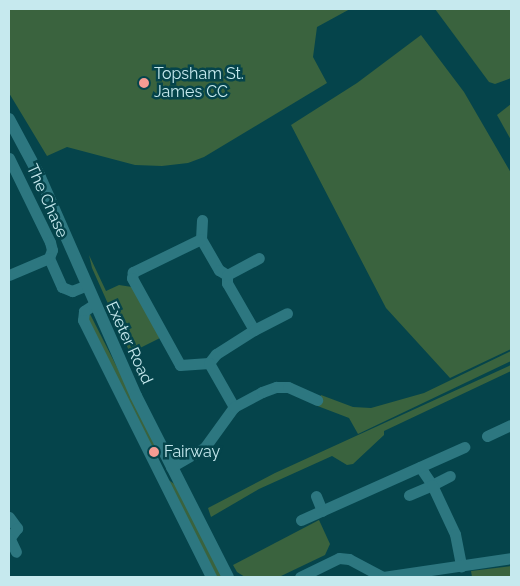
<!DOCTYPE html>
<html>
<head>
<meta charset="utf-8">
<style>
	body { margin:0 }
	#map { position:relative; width:520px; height:586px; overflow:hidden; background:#05444b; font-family:Raleway,sans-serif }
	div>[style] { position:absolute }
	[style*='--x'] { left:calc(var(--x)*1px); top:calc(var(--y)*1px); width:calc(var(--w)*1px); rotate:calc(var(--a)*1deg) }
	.green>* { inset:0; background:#3a633e }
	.street>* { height:11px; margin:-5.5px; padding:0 5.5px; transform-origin:5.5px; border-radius:5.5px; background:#2d7780 }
	.secondary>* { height:12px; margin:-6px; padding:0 6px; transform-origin:6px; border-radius:6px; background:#2d7780 }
	.dots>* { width:14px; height:14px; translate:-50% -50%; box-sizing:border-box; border:2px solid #05444b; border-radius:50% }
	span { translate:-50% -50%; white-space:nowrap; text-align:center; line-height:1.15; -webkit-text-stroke:5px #05444b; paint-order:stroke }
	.poi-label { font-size:16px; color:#c6e9ee }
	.left { translate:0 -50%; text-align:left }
	.street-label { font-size:16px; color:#c6e9ee }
	.frame { position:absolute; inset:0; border:10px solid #c6e9ee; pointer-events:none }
</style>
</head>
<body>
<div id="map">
	<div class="green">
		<i style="clip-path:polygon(9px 9px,306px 10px,350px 9px,317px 27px,313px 57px,327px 83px,204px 157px,188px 163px,162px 166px,135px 165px,67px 147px,47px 156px,9px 93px)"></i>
		<i style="clip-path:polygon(435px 9px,511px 9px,511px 78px,495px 84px,489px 82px)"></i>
		<i style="clip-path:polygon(421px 35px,464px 92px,511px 173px,511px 349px,450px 378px,386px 308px,291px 125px,357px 83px)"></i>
		<i style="clip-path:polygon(511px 104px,511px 140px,497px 115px)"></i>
		<i style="clip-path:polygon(89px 255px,106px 291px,119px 285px,132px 287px,160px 338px,130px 353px,92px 268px)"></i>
		<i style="clip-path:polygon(90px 314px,156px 444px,152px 449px,87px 318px)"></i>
		<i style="clip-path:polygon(511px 351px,511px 361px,358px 434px,349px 418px,315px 405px,321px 395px,353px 407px,371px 408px,424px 393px)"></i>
		<i style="clip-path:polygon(511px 365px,511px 371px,384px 431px,384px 435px,353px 464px,347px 465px,332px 456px,259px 489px,211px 517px,208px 508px,275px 473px)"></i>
		<i style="clip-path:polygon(167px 479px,176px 485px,223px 577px,216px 577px)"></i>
		<i style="clip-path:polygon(319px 520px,330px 544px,325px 555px,279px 577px,245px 577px,237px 572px,233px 565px)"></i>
		<i style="clip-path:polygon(511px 566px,511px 577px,472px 577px,471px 571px)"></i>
	</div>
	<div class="street">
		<i style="--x:9;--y:158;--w:93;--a:64"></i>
		<i style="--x:50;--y:242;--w:8;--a:76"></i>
		<i style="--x:52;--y:250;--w:9;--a:111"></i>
		<i style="--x:49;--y:258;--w:32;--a:66"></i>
		<i style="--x:62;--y:287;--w:11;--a:22"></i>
		<i style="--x:72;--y:291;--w:14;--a:-21"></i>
		<i style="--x:202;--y:220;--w:19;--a:93"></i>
		<i style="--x:201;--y:239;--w:36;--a:60"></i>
		<i style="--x:219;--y:270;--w:9;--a:32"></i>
		<i style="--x:227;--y:275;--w:8;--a:90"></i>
		<i style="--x:227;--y:283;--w:54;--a:60.1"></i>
		<i style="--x:254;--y:330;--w:45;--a:147.7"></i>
		<i style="--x:216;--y:354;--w:11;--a:128"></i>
		<i style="--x:201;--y:239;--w:76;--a:154.1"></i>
		<i style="--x:133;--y:272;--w:6;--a:99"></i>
		<i style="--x:132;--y:278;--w:99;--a:61.1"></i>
		<i style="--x:180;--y:365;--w:29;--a:-4"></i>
		<i style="--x:209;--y:363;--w:51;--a:60.4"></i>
		<i style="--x:9;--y:275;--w:43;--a:-23"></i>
		<i style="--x:227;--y:275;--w:36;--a:-28"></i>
		<i style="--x:93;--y:305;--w:11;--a:146"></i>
		<i style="--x:84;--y:311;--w:9;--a:96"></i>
		<i style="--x:83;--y:320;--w:287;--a:63.5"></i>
		<i style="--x:254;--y:330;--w:37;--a:-27"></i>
		<i style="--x:487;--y:436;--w:26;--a:-25"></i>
		<i style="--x:171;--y:467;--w:39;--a:-30"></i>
		<i style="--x:205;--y:447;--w:49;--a:-54.1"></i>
		<i style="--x:234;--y:407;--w:32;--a:-28"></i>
		<i style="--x:262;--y:392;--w:15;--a:-20"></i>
		<i style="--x:276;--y:387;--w:12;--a:0"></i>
		<i style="--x:288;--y:387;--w:32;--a:24"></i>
		<i style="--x:420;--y:467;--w:22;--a:56"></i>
		<i style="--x:432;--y:485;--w:20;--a:-27"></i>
		<i style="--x:409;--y:495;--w:25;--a:-23"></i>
		<i style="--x:432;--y:485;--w:54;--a:64.9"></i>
		<i style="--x:455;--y:534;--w:33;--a:79"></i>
		<i style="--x:316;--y:496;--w:16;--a:68"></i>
		<i style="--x:9;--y:517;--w:14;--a:54"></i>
		<i style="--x:17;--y:528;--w:14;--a:126"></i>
		<i style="--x:301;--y:520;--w:179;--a:-24.1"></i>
		<i style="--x:10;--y:539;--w:14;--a:65"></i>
		<i style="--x:300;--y:577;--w:43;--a:-26"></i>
		<i style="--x:339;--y:558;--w:10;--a:6"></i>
		<i style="--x:349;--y:559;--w:38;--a:28"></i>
		<i style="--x:383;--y:577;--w:129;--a:-8.4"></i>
	</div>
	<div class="secondary">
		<i style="--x:9;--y:119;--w:64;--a:61.8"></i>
		<i style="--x:39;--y:175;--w:241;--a:66.3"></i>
		<i style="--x:136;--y:396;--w:203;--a:63.1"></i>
	</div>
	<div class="dots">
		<i style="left:144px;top:83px;background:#f59c93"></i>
		<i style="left:154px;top:452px;background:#f59c93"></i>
	</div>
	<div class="poi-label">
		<span class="left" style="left:154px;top:83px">Topsham St.<br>James CC</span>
		<span class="left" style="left:164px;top:452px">Fairway</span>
	</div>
	<div class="street-label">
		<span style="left:47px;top:201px;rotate:66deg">The Chase</span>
		<span style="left:129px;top:343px;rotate:65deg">Exeter Road</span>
	</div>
	<div class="frame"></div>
</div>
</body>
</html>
